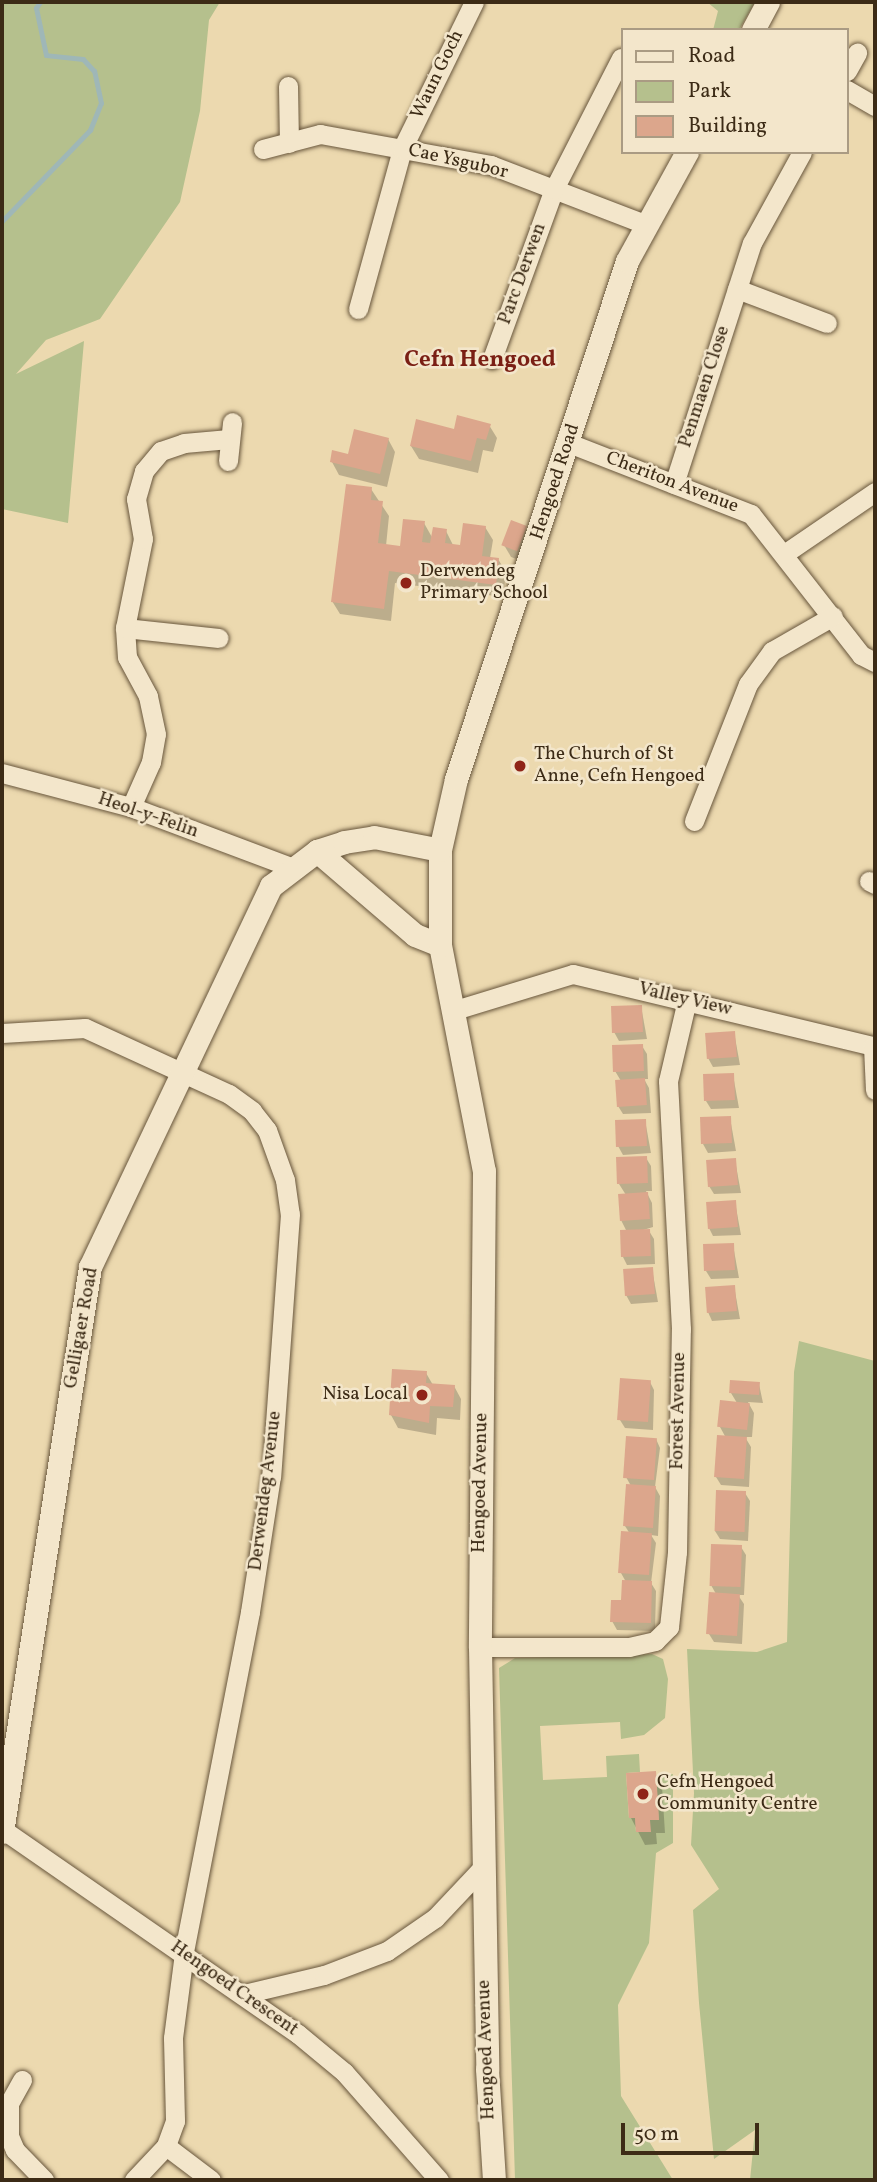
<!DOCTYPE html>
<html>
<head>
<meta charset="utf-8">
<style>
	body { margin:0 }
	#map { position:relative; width:877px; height:2182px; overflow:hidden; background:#ecd9af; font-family:Vollkorn,serif }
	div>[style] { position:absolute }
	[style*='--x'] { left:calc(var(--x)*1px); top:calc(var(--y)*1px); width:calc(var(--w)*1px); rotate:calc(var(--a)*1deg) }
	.green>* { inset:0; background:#b5c08d }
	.shadow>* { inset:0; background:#0003 }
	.stream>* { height:5px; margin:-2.5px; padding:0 2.5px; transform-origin:2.5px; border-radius:2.5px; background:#9fb7b7 }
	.building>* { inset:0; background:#dca68c; transform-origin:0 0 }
	.roads { filter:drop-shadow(0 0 2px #68563c) drop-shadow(0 0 2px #68563c) }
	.minor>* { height:19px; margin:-9.5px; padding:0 9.5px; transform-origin:9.5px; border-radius:9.5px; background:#f3e6cb }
	.tertiary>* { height:23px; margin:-11.5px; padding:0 11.5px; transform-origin:11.5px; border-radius:11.5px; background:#f3e6cb }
	.dots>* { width:19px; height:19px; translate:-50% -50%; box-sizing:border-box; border:4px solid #f3e6cb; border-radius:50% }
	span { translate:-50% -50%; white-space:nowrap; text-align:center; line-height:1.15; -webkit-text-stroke:5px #f3e6cb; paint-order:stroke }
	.street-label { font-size:19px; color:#3c2b16 }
	.poi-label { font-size:19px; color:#3c2b16 }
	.left { translate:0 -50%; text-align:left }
	.right { translate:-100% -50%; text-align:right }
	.quarter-label { font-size:23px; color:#7a1f14; font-weight:700 }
	.frame { position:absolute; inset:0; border:4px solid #3c2b16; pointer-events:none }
	.legend { position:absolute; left:621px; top:28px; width:228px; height:126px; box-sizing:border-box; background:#f3e6cb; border:2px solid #aa9b83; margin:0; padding:9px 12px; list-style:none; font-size:21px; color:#3c2b16 }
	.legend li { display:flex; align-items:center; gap:14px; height:35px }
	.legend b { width:35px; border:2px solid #aa9b83 }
	.scale { position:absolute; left:621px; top:2123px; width:138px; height:32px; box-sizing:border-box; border:4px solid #3c2b16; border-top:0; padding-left:9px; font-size:21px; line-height:24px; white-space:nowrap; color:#3c2b16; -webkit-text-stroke:5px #f3e6cb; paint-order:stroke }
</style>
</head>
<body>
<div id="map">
	<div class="green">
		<i style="clip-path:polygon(2px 2px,220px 2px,209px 20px,200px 111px,180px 202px,100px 319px,46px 340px,16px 374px,84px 341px,68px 523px,2px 509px)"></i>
		<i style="clip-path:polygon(707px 2px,755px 2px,739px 30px,713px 30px,718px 11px)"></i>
		<i style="clip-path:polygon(799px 1341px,875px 1361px,875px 2180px,750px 2180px,755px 2130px,714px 2159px,699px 2003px,693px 1910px,719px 1889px,691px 1845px,694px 1793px,687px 1649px,757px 1652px,787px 1642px,794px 1372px)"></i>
		<i style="clip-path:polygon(652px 1654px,663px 1659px,668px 1679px,665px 1718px,644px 1735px,621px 1739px,620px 1722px,540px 1726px,543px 1780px,607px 1777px,606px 1756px,639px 1754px,640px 1772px,626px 1773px,629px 1818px,635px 1818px,636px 1832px,650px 1832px,650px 1820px,659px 1820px,656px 1777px,673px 1774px,673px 1843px,656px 1853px,649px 1943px,618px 2005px,621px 2096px,673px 2180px,515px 2180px,499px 1668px,515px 1658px)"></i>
	</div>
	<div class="shadow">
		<i style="clip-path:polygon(489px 425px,497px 438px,493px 452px,483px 450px,478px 473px,419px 459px,411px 446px)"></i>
		<i style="clip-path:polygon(388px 439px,395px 452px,387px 487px,339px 475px,332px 462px)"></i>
		<i style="clip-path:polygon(371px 489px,389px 516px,386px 546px,401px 548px,424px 523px,433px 539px,446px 531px,453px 545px,461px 547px,485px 527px,493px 540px,490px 558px,498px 559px,506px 572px,503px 597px,395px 583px,391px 621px,340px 614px,332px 601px)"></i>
		<i style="clip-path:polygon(525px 528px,533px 541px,525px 562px,511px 557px,504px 545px)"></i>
		<i style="clip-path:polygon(641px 1006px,647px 1039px,619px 1041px,614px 1032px)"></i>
		<i style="clip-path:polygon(734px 1032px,740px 1065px,713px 1067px,708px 1058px)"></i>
		<i style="clip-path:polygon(642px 1046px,647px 1054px,648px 1079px,644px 1079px,649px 1088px,651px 1113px,623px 1114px,618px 1106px,621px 1081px,615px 1071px)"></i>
		<i style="clip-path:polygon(733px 1075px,739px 1108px,711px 1109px,706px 1101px)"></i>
		<i style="clip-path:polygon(730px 1118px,736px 1151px,708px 1153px,703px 1144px)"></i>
		<i style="clip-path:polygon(645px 1120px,651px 1153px,623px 1155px,618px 1146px)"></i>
		<i style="clip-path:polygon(646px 1158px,651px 1166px,652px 1191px,646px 1191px,652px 1203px,653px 1227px,640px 1231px,649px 1231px,654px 1239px,655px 1264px,627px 1265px,623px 1257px,627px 1232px,621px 1220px,626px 1195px,619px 1184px)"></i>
		<i style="clip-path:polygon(735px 1160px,741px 1193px,714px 1194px,709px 1186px)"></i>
		<i style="clip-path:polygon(735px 1202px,741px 1235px,713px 1236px,709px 1228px)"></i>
		<i style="clip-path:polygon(733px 1245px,739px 1278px,711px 1279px,706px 1271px)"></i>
		<i style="clip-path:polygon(652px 1269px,658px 1302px,631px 1304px,626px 1295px)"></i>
		<i style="clip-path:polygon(734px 1286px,740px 1319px,712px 1321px,708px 1312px)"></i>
		<i style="clip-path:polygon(426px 1373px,433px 1385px,454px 1386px,461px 1399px,460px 1420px,437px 1418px,436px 1435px,398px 1428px,391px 1415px)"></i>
		<i style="clip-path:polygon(650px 1382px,654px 1390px,653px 1430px,625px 1428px,620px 1420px)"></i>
		<i style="clip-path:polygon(759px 1384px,763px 1403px,748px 1402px,754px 1413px,752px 1437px,745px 1437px,751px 1447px,749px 1487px,721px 1485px,716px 1477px,726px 1438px,720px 1427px,737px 1403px,731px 1393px)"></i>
		<i style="clip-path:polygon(656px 1439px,660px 1448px,655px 1487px,660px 1496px,658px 1536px,651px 1535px,656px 1543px,651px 1583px,656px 1591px,655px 1631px,617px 1630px,612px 1621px,623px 1602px,626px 1582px,621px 1573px,630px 1534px,625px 1526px,631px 1486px,626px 1477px)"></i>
		<i style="clip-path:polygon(745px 1493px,750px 1501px,748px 1541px,720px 1539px,715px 1531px)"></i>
		<i style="clip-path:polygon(741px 1547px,746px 1555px,744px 1595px,738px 1595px,744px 1604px,742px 1644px,714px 1642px,709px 1634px,716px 1594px,711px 1585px)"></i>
		<i style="clip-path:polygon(655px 1773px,662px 1786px,665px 1833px,656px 1833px,657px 1844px,645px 1845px,631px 1818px)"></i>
	</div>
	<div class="stream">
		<i style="--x:2;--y:221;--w:127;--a:-46"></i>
		<i style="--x:90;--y:130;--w:29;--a:-68"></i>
		<i style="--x:101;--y:103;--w:33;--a:-102"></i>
		<i style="--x:94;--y:71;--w:16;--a:-133"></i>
		<i style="--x:83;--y:59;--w:37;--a:-174"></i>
		<i style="--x:46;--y:55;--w:48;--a:-102"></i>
		<i style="--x:36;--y:8;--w:7;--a:-56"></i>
	</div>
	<div class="building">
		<i style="clip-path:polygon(457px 415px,491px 424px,486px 440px,477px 438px,471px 461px,410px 446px,416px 419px,454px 429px)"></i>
		<i style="clip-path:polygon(354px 429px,389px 438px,380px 474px,330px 462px,332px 450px,348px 454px)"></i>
		<i style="clip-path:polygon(346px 484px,372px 487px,371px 500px,383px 501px,378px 543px,400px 546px,403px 519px,425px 521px,422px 542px,430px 543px,433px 527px,447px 529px,445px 543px,460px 545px,463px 523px,486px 526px,482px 556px,499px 558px,496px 585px,389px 571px,384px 609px,331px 602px)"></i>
		<i style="left:511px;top:520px;width:17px;height:27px;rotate:21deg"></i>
		<i style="left:642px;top:1005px;width:27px;height:31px;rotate:88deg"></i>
		<i style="left:735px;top:1031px;width:26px;height:30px;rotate:86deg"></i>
		<i style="left:643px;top:1044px;width:27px;height:31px;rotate:88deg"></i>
		<i style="left:734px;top:1073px;width:27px;height:31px;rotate:88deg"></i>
		<i style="left:645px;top:1078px;width:27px;height:30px;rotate:86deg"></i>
		<i style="left:731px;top:1116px;width:27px;height:31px;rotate:88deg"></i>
		<i style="left:646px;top:1119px;width:27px;height:31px;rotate:88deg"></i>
		<i style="left:647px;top:1156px;width:27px;height:31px;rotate:88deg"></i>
		<i style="left:736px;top:1158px;width:27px;height:30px;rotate:86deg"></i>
		<i style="left:648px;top:1192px;width:27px;height:30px;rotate:86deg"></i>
		<i style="left:736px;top:1200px;width:27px;height:30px;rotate:86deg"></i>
		<i style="left:650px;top:1229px;width:27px;height:30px;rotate:88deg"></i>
		<i style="left:734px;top:1243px;width:27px;height:31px;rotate:88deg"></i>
		<i style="left:653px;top:1267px;width:27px;height:30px;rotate:86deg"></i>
		<i style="left:735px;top:1285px;width:26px;height:30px;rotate:86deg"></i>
		<i style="clip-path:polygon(392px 1369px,427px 1371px,426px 1383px,455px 1385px,453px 1407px,430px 1406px,429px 1423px,389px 1415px)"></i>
		<i style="left:620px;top:1378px;width:31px;height:42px;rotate:4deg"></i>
		<i style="left:730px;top:1380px;width:30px;height:13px;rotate:4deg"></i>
		<i style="left:720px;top:1400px;width:30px;height:27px;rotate:6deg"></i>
		<i style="left:717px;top:1435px;width:30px;height:42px;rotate:4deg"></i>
		<i style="left:626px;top:1436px;width:31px;height:42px;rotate:4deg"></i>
		<i style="left:626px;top:1484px;width:30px;height:42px;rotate:4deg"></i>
		<i style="left:716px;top:1490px;width:30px;height:41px;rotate:2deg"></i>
		<i style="left:621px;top:1531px;width:31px;height:42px;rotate:4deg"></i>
		<i style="left:711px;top:1544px;width:31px;height:42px;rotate:2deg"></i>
		<i style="clip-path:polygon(622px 1580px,652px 1581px,651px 1623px,610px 1622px,611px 1600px,621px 1600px)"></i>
		<i style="left:709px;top:1592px;width:31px;height:42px;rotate:4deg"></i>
		<i style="clip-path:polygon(656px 1771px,659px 1820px,650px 1820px,651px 1832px,636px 1832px,635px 1818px,629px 1818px,626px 1773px)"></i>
	</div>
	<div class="roads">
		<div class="minor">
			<i style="--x:847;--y:71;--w:21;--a:-61"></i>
			<i style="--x:288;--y:86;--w:57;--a:89"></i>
			<i style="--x:847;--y:90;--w:32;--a:30"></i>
			<i style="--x:263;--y:149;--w:59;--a:-14.7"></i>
			<i style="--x:320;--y:134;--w:174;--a:10.3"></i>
			<i style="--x:491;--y:165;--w:167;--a:21"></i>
			<i style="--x:737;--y:289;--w:96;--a:20.7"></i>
			<i style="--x:358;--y:309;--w:166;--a:-74.6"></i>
			<i style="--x:402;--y:149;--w:164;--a:-63.9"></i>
			<i style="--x:492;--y:359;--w:181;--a:-70"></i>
			<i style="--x:554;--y:189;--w:147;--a:-62.9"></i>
			<i style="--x:569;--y:443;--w:195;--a:21.3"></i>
			<i style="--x:751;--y:514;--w:179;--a:52"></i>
			<i style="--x:861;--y:655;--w:16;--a:27"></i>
			<i style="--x:228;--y:461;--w:39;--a:-84"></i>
			<i style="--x:674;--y:484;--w:253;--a:-72.1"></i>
			<i style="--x:752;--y:243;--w:104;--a:-61.2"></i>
			<i style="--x:784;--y:554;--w:110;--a:-34.3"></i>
			<i style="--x:125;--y:628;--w:94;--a:6.1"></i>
			<i style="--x:2;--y:773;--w:133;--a:14.8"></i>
			<i style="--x:131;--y:807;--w:171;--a:20.6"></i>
			<i style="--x:131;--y:807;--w:49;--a:-66"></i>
			<i style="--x:151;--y:762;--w:28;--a:-80"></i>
			<i style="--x:156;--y:734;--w:39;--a:-102"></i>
			<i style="--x:148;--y:696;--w:44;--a:-118.3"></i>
			<i style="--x:127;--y:657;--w:29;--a:-94"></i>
			<i style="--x:125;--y:628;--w:91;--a:-78.6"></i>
			<i style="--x:143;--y:539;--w:41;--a:-99.9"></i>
			<i style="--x:136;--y:499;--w:29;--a:-74"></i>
			<i style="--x:144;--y:471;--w:26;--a:-50"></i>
			<i style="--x:161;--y:451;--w:24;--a:-19"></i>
			<i style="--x:184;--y:443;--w:45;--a:-5.1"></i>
			<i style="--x:694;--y:821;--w:147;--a:-68.5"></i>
			<i style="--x:748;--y:684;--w:41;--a:-54"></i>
			<i style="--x:772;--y:651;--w:70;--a:-29.8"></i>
			<i style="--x:869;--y:881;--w:7;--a:27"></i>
			<i style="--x:455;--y:1010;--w:123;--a:-17"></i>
			<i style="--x:573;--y:974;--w:309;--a:13.5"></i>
			<i style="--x:873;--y:1046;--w:44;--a:87.4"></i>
			<i style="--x:2;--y:1033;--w:83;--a:-3.4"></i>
			<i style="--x:85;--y:1028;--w:158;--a:24.6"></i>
			<i style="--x:229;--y:1094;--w:29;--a:36"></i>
			<i style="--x:252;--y:1111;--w:24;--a:52"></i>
			<i style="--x:267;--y:1130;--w:53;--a:70.2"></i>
			<i style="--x:285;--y:1180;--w:34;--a:82"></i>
			<i style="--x:290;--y:1214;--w:263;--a:94.1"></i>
			<i style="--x:271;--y:1476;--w:138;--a:98.8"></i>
			<i style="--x:250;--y:1612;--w:347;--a:101"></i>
			<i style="--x:184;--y:1953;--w:86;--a:97.4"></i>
			<i style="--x:173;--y:2038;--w:83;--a:88.6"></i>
			<i style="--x:175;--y:2121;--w:27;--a:110"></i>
			<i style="--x:166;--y:2146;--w:47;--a:133.3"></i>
			<i style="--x:480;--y:1647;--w:149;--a:0"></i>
			<i style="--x:629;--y:1647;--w:27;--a:-13"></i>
			<i style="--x:655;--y:1641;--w:20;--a:-45"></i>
			<i style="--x:669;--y:1627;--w:75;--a:-83.9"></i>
			<i style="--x:677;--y:1552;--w:223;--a:-89"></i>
			<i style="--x:681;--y:1329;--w:248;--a:-93"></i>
			<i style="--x:668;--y:1081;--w:83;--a:-76.8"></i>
			<i style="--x:2;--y:1829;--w:360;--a:34.7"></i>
			<i style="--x:298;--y:2034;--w:60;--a:39.6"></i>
			<i style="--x:344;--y:2072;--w:144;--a:48.7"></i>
			<i style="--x:244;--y:1994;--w:82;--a:-13.4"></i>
			<i style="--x:324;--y:1975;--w:67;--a:-20.9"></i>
			<i style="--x:387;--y:1951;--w:58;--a:-34.5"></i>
			<i style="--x:435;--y:1918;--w:70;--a:-46.7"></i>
			<i style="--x:22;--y:2080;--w:26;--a:119"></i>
			<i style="--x:9;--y:2103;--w:33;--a:90"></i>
			<i style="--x:9;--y:2136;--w:15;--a:67"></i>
			<i style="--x:15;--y:2150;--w:42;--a:46"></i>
			<i style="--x:166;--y:2146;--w:56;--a:37.1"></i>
		</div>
		<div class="tertiary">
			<i style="--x:753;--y:30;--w:32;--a:-62"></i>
			<i style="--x:317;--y:851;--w:129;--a:40.6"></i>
			<i style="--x:415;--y:935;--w:27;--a:22"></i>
			<i style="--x:440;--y:945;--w:230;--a:79"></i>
			<i style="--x:484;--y:1171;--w:476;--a:90.5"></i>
			<i style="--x:480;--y:1647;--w:422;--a:89"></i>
			<i style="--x:487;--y:2069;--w:111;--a:86.4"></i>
			<i style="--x:440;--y:945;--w:95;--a:-90"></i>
			<i style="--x:440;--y:850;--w:73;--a:-77.3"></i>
			<i style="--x:456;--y:779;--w:545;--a:-71.73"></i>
			<i style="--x:627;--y:261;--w:124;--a:-61.2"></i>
			<i style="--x:2;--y:1832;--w:572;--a:-81.15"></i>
			<i style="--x:90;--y:1267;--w:422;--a:-64.6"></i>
			<i style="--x:271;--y:886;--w:58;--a:-37.3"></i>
			<i style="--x:317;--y:851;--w:28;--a:-18"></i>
			<i style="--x:344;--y:842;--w:30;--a:-9"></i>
			<i style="--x:374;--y:837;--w:67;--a:11.1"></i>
		</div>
	</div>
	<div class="dots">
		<i style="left:406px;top:583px;background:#8f2418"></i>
		<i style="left:520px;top:766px;background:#8f2418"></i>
		<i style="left:422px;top:1395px;background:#8f2418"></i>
		<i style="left:643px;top:1794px;background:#8f2418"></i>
	</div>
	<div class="street-label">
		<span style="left:438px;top:75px;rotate:-64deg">Waun Goch</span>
		<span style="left:458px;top:162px;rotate:13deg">Cae Ysgubor</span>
		<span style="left:523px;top:274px;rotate:-70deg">Parc Derwen</span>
		<span style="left:705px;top:387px;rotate:-72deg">Penmaen Close</span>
		<span style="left:556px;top:482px;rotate:-72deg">Hengoed Road</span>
		<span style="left:672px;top:483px;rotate:21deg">Cheriton Avenue</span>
		<span style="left:148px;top:816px;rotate:19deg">Heol-y-Felin</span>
		<span style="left:685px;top:1000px;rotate:13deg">Valley View</span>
		<span style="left:82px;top:1328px;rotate:-80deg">Gelligaer Road</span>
		<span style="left:679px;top:1411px;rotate:-89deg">Forest Avenue</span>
		<span style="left:481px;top:1483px;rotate:-89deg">Hengoed Avenue</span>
		<span style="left:266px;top:1491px;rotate:-83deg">Derwendeg Avenue</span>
		<span style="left:234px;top:1989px;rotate:35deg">Hengoed Crescent</span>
		<span style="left:487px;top:2050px;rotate:-92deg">Hengoed Avenue</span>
	</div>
	<div class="poi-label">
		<span class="left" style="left:420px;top:583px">Derwendeg<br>Primary School</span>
		<span class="left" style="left:534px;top:766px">The Church of St<br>Anne, Cefn Hengoed</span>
		<span class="right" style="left:408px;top:1395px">Nisa Local</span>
		<span class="left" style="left:657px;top:1794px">Cefn Hengoed<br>Community Centre</span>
	</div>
	<div class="quarter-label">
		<span style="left:480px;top:360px">Cefn Hengoed</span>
	</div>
	<div class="frame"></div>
	<ul class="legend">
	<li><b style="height:9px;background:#f3e6cb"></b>Road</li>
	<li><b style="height:19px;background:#b5c08d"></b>Park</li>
	<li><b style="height:19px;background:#dca68c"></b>Building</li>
	</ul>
	<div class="scale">50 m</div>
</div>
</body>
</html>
